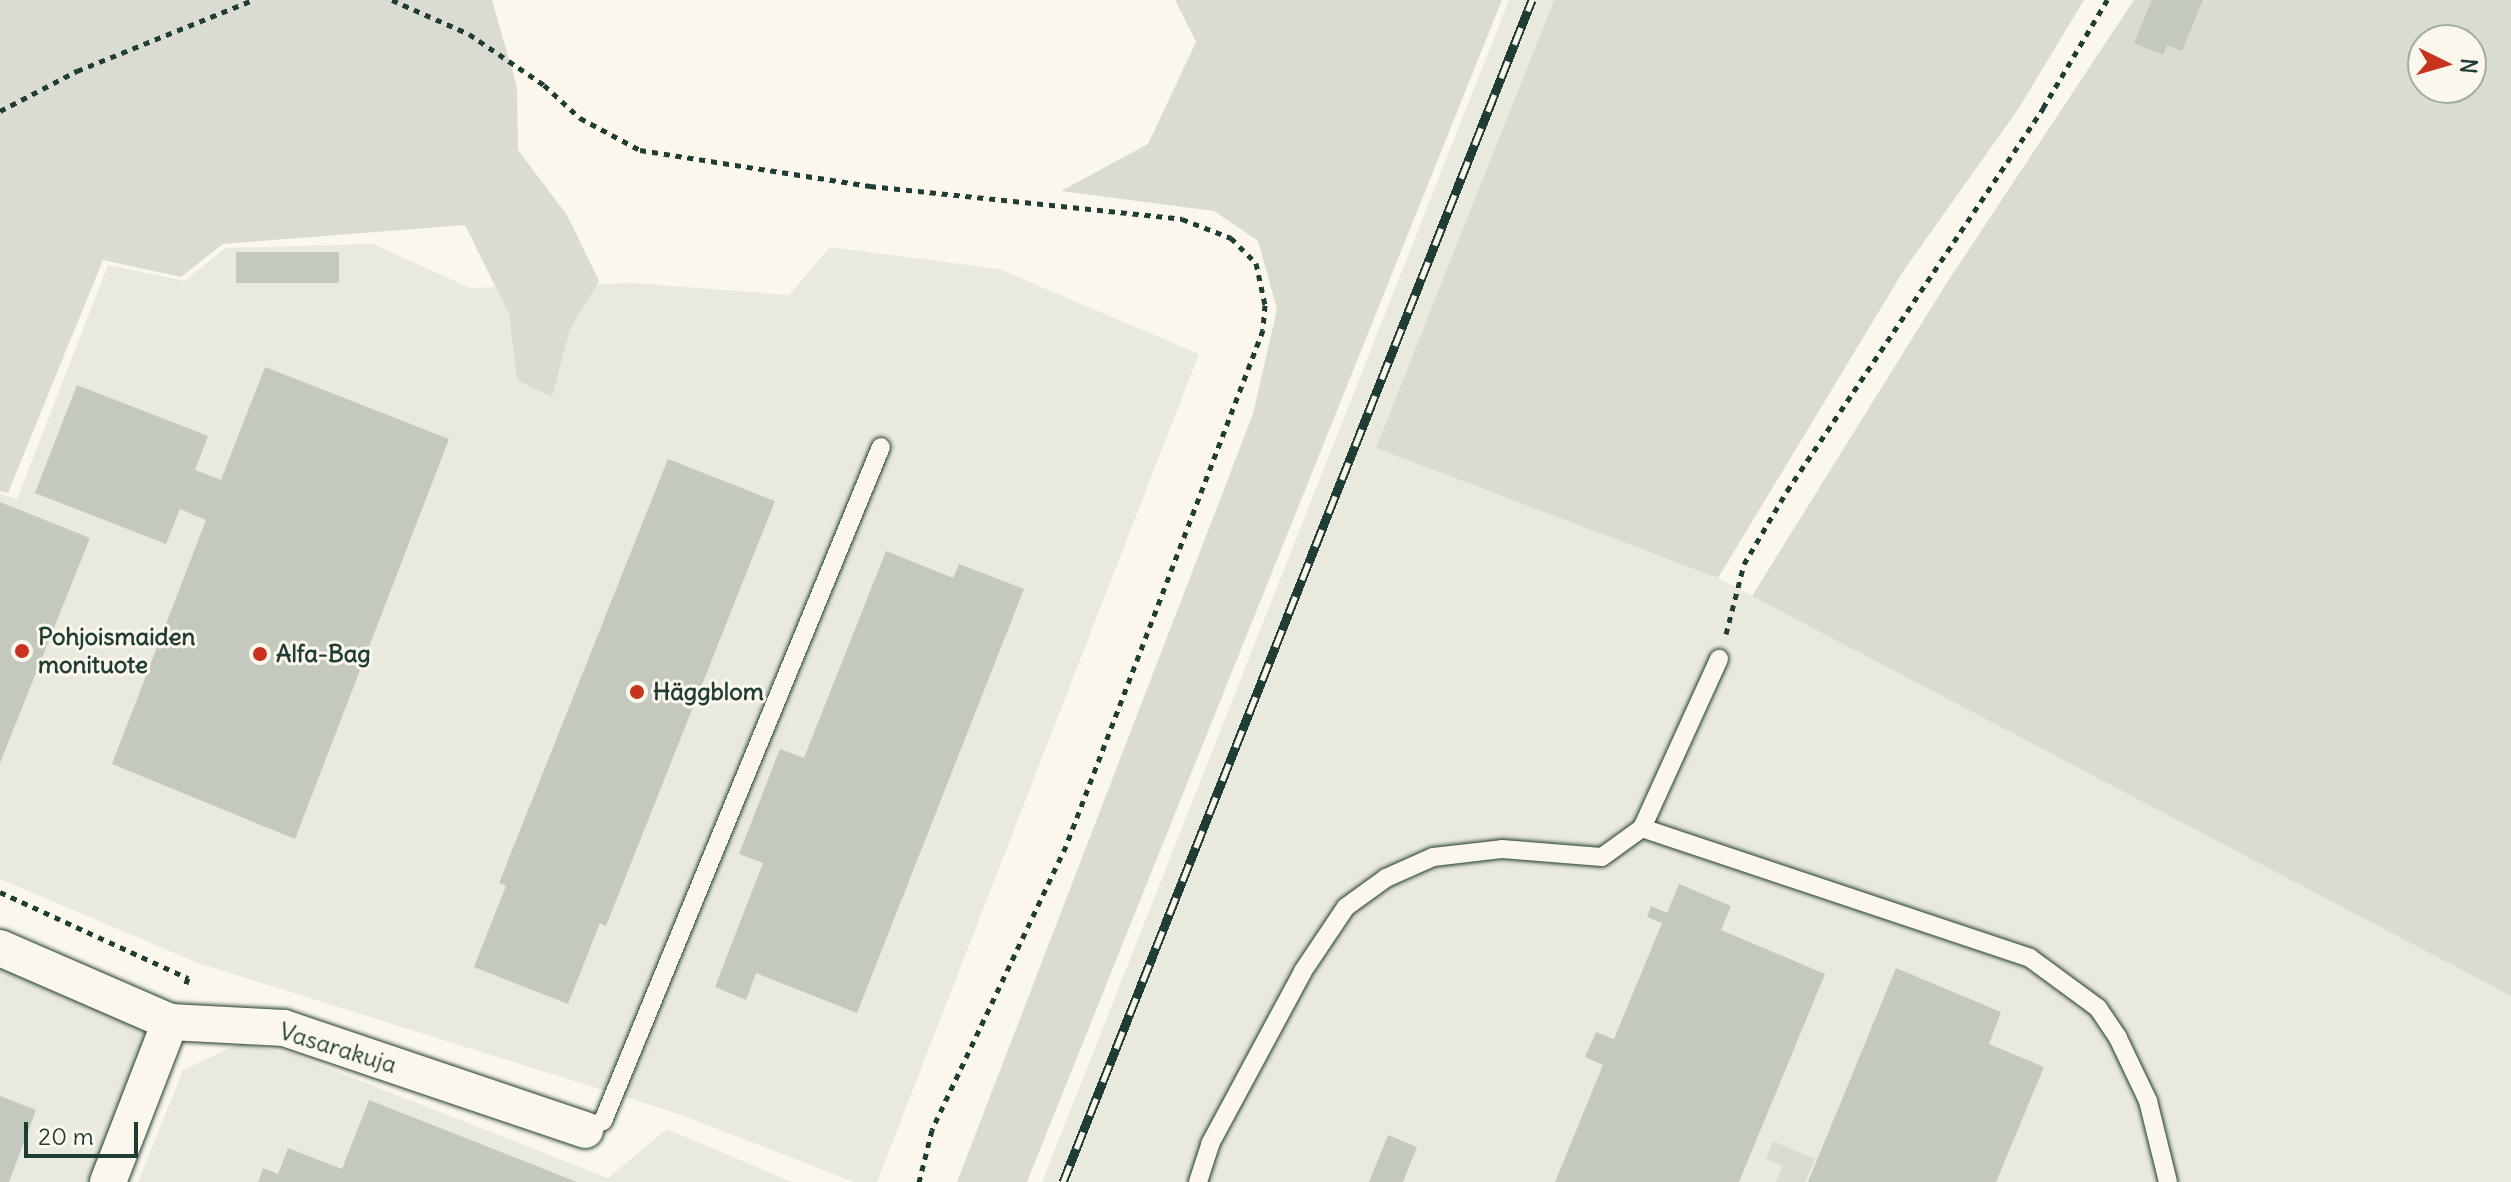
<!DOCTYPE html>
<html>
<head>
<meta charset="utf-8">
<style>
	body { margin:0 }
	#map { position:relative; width:2511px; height:1182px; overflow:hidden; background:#fbf7ec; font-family:Delius,sans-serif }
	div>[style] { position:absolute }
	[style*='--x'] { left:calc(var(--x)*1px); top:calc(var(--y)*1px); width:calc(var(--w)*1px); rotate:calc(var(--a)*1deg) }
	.built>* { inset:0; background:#eae9de }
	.green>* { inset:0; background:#dbdcd1 }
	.building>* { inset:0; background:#c4c9be; transform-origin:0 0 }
	.path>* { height:5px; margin-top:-2.5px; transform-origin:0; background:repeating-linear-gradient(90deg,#1f3d34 0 6px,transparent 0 12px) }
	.roads { filter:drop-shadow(0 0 2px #1f3d34) drop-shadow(0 0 2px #1f3d34) }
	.service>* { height:18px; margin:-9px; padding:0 9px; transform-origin:9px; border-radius:9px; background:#fbf7ec }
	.minor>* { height:36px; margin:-18px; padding:0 18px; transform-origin:18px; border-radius:18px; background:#fbf7ec }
	.rail>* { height:9px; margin-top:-4.5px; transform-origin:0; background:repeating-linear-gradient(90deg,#fbf7ec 0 18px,#1f3d34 0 36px); box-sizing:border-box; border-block:2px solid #1f3d34 }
	.dots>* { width:22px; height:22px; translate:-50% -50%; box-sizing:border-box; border:4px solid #fbf7ec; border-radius:50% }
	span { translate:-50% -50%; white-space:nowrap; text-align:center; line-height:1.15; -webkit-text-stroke:6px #fbf7ec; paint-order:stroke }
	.poi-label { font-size:24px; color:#1f3d34; font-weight:700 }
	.left { translate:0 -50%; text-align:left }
	.street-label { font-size:24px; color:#1f3d34 }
	.north { position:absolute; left:2407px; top:24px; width:80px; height:80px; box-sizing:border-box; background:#fbf7ec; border:2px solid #a3ada2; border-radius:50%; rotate:95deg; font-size:22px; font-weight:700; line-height:32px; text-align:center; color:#1f3d34 }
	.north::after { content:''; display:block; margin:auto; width:28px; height:36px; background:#c8321e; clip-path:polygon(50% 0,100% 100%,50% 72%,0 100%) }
	.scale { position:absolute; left:24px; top:1122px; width:114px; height:36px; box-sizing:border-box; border:4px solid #1f3d34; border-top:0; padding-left:10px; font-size:24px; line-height:28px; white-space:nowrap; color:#1f3d34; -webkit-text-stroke:6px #fbf7ec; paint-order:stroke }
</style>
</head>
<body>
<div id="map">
	<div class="built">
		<i style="clip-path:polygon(1509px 0,1554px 0,1377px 448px,1686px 561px,2511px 996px,2511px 1182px,1042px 1182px)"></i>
		<i style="clip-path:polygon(373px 244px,470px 288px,632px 283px,789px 295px,830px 247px,999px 269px,1199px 354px,877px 1182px,854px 1182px,679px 1114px,198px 963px,0 879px,0 494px,17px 499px,108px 265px,185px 281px,225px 248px)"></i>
		<i style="clip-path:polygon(0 967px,152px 1029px,93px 1182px,0 1182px)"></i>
		<i style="clip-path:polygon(239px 1044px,292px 1054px,608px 1178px,667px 1129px,792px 1182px,138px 1182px,183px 1070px)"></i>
	</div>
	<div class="green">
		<i style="clip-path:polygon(0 0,492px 0,517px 87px,518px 150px,567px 215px,599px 281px,570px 329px,552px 397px,517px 380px,509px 314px,465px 225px,223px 244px,181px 277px,103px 260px,8px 493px,0 491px)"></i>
		<i style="clip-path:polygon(1175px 0,1502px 0,1027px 1182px,957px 1182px,1253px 414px,1277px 309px,1258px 241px,1214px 211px,1061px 191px,1148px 144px,1196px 42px)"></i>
		<i style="clip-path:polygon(1554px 0,2084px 0,2019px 108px,1904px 270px,1718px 578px,1376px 448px)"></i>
		<i style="clip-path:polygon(evenodd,2134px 0,2511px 0,2511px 996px,1752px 596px,1946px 284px,2134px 0,2423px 40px,2471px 40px,2471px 88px,2423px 88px,2423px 40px)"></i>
		<i style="clip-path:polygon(1773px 1141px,1815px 1159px,1805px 1182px,1776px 1182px,1782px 1166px,1766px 1159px)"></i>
	</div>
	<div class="building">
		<i style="clip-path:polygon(2152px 0,2203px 0,2182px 51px,2167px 45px,2163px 55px,2134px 43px)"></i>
		<i style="left:236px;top:252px;width:103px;height:31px"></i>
		<i style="clip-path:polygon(265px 367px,449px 439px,295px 839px,112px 764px,206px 520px,180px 509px,166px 544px,35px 493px,77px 385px,208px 436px,195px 470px,221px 480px)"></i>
		<i style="clip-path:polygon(668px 459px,775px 501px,606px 926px,600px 923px,568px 1004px,474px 967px,506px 886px,499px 883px)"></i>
		<i style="clip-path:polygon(0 502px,90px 538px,0 763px)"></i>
		<i style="clip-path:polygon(886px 551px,953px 578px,959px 564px,1024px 589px,857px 1013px,756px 973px,746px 1000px,715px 987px,763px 863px,739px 854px,780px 749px,804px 758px)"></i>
		<i style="clip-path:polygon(1679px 884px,1731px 906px,1721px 930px,1825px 974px,1739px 1182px,1555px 1182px,1603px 1065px,1585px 1057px,1596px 1032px,1614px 1039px,1662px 923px,1647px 917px,1651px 906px,1667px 913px)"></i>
		<i style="clip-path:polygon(1896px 968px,2001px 1012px,1989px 1044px,2044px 1067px,1996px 1182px,1808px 1182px)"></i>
		<i style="clip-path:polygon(0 1096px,36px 1110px,9px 1182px,0 1182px)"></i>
		<i style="clip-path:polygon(369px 1100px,577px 1182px,258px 1182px,263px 1168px,278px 1174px,288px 1148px,342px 1169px)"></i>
		<i style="clip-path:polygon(1388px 1135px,1417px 1147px,1403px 1182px,1369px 1182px)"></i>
	</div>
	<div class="path">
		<i style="--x:392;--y:0;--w:84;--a:23.8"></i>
		<i style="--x:469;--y:34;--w:91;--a:34.2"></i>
		<i style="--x:544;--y:85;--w:49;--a:42.5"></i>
		<i style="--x:580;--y:118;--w:68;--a:28.1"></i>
		<i style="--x:640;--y:150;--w:233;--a:8.9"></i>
		<i style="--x:870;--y:186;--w:314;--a:6"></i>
		<i style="--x:1182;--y:219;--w:53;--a:21.2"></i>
		<i style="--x:1231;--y:238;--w:35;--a:45"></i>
		<i style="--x:1256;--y:263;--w:43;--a:77.9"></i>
		<i style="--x:1265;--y:305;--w:25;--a:95"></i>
		<i style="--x:1263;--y:330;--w:552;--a:110.9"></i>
		<i style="--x:1066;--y:846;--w:314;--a:115.3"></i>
		<i style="--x:932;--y:1130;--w:54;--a:104"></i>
		<i style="--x:0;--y:111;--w:87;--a:-27.5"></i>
		<i style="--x:77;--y:71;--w:190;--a:-22"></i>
		<i style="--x:1726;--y:634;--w:72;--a:-75.6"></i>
		<i style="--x:1744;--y:564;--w:85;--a:-59.5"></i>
		<i style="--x:1787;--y:491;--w:461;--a:-56.2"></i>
		<i style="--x:2043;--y:108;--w:126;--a:-59.3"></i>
		<i style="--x:0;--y:892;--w:207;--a:24.6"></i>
		<i style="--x:188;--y:978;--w:9;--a:111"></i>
	</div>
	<div class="roads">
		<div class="service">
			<i style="--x:1642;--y:828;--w:186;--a:-65.5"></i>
			<i style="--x:585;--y:1130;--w:20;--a:-27"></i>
			<i style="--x:603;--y:1121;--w:729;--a:-67.59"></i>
			<i style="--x:1198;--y:1182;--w:40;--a:-72"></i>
			<i style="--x:1210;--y:1144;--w:196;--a:-61.7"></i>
			<i style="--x:1303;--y:971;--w:77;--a:-56.1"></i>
			<i style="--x:1346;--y:907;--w:49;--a:-35.9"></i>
			<i style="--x:1386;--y:878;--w:51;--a:-24.1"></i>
			<i style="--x:1433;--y:857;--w:69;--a:-6.6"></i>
			<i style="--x:1502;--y:849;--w:100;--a:4.6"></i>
			<i style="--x:1602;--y:857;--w:49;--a:-35.9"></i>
			<i style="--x:1642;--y:828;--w:409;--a:18.5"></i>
			<i style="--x:2030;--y:958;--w:84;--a:36.3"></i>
			<i style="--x:2098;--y:1008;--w:36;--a:56"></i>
			<i style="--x:2118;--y:1038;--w:70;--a:64.5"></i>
			<i style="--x:2148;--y:1101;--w:83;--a:76.1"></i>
		</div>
		<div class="minor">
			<i style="--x:0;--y:948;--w:185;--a:23.5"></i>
			<i style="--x:170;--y:1022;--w:114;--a:3"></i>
			<i style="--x:284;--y:1028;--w:318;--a:18.7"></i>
			<i style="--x:108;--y:1182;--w:172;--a:-68.8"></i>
		</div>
	</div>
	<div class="rail">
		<i style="--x:1063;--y:1182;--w:1272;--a:-68.36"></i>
	</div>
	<div class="dots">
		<i style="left:22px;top:651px;background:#c8321e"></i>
		<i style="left:260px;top:654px;background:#c8321e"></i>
		<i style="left:637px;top:692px;background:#c8321e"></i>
	</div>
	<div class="poi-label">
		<span class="left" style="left:38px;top:651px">Pohjoismaiden<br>monituote</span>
		<span class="left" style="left:276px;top:654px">Alfa-Bag</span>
		<span class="left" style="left:653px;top:692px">Häggblom</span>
	</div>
	<div class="street-label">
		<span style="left:338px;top:1048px;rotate:17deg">Vasarakuja</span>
	</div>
	<div class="north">N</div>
	<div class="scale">20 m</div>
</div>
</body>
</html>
